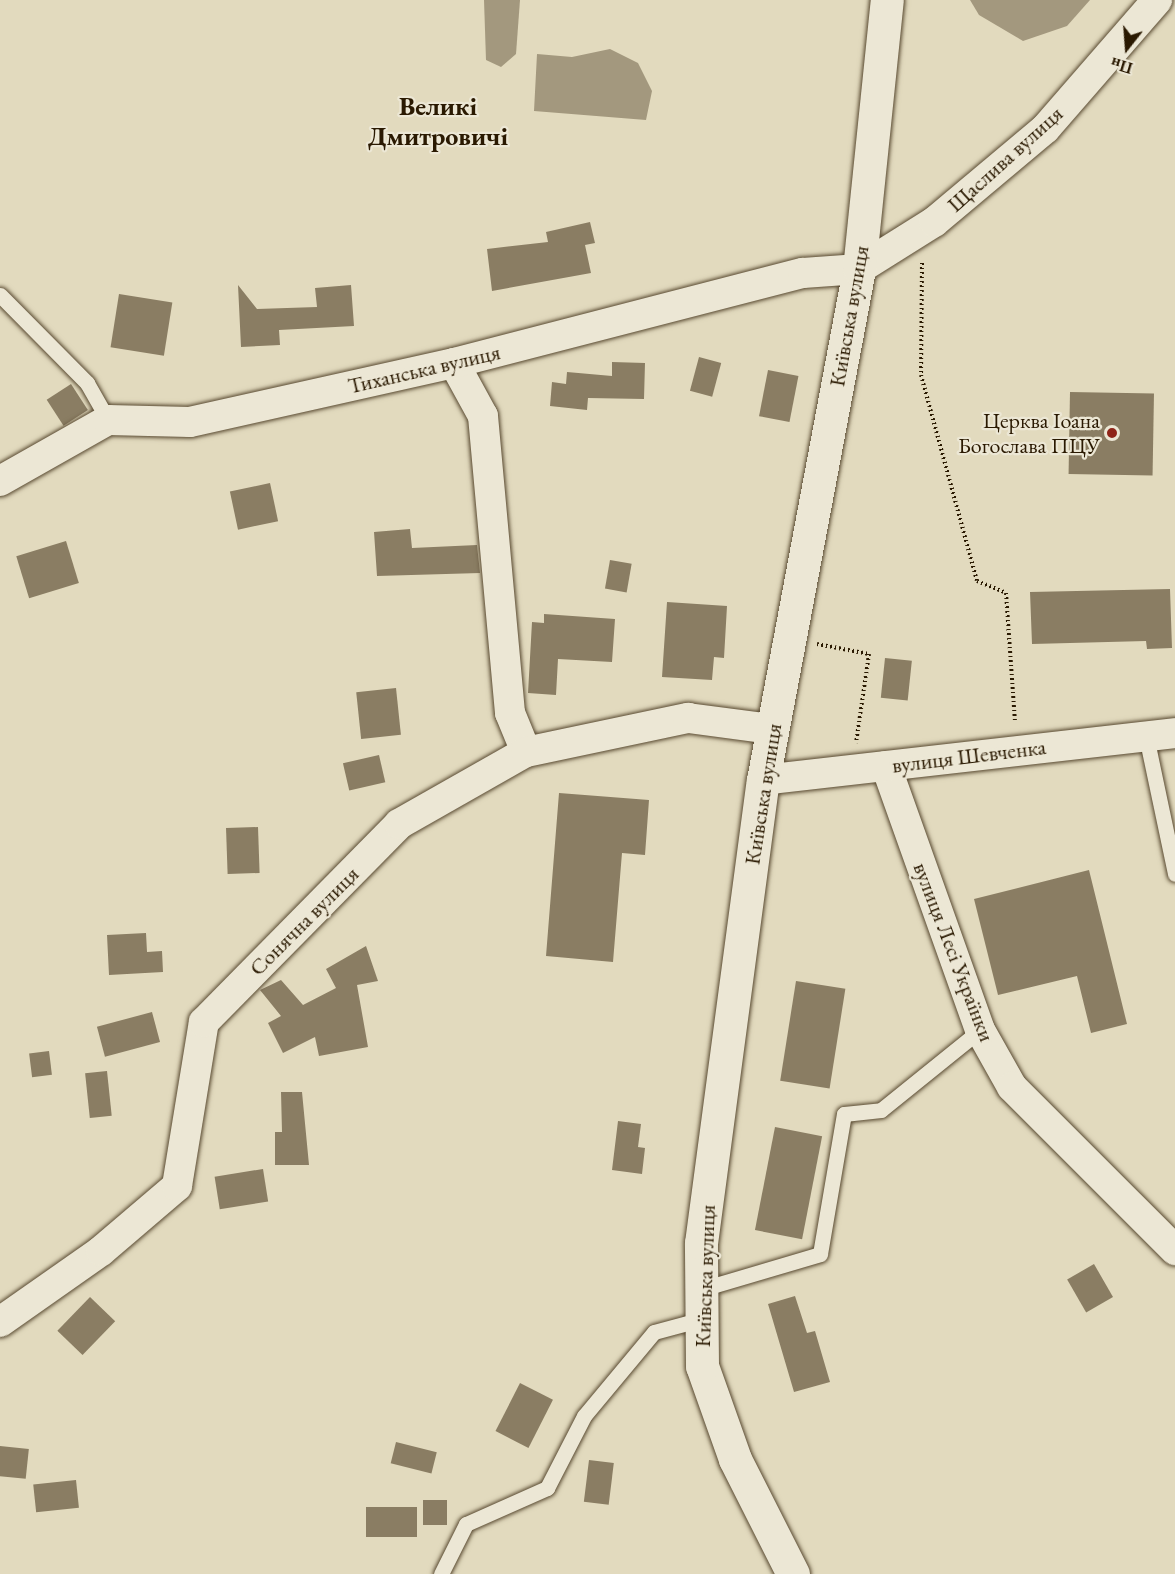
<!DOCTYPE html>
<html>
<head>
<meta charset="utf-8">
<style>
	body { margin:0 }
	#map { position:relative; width:1175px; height:1574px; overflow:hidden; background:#e2dabe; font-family:"EB Garamond",serif }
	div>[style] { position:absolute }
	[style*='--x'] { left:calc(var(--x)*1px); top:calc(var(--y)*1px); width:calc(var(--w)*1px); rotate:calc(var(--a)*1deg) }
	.water>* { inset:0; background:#a3987e }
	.building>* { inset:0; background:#8a7d63; transform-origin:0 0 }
	.path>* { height:4px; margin-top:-2px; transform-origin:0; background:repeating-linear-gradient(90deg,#2a1901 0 1.5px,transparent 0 4.5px) }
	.roads { filter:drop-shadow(0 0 2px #584930) drop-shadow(0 0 2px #584930) }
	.service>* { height:15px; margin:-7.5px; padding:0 7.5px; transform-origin:7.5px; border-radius:7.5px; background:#ece7d5 }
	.minor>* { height:30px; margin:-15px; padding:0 15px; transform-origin:15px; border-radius:15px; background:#ece7d5 }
	.secondary>* { height:33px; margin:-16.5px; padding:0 16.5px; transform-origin:16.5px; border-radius:16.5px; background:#ece7d5 }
	.dots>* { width:16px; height:16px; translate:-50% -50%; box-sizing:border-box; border:3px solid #ece7d5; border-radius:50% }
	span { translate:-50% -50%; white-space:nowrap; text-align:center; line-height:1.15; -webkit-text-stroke:4.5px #ece7d5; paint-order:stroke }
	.street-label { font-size:22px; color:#2a1901 }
	.poi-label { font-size:22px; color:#2a1901 }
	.right { translate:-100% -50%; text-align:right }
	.quarter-label { font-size:26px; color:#2a1901; font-weight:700 }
	.north { position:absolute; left:1097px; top:18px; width:60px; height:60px; -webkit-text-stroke:4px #ece7d5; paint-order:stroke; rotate:197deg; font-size:16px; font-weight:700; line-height:24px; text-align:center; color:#2a1901 }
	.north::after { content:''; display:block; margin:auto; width:21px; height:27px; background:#2a1901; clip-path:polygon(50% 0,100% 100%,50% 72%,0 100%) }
</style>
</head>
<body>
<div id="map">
	<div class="water">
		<i style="clip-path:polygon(484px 0,520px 0,516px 54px,501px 67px,486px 60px)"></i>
		<i style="clip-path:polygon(970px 0,1090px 0,1067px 26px,1023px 41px,979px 15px)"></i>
		<i style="clip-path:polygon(610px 49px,638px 63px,652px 91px,646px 120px,534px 111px,537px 54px,572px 57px)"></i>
	</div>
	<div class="building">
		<i style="clip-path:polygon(590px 222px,595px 243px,585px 245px,591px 273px,492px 291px,487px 249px,548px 242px,546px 232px)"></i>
		<i style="clip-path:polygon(238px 285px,257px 309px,317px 307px,315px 288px,351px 285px,354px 326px,279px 330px,280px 345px,241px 347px)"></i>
		<i style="left:119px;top:294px;width:54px;height:54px;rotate:9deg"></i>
		<i style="left:699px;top:357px;width:23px;height:35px;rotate:15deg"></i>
		<i style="clip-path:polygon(612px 362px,645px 363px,644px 399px,588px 398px,587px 410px,550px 406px,552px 382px,566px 384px,567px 372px,612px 376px)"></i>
		<i style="left:768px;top:370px;width:31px;height:47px;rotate:11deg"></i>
		<i style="left:71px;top:384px;width:31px;height:29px;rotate:57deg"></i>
		<i style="left:1070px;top:392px;width:84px;height:82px;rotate:1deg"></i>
		<i style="left:270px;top:483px;width:39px;height:41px;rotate:78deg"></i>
		<i style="clip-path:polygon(410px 529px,412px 548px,477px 545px,480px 573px,377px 576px,374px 532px)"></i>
		<i style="left:66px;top:541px;width:44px;height:52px;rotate:73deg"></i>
		<i style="left:610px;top:560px;width:22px;height:29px;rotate:10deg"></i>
		<i style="clip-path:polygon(1170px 589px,1172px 648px,1147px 649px,1146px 641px,1032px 644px,1030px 592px)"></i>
		<i style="clip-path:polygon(667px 602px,727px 606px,724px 658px,714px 657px,712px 680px,662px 677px)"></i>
		<i style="clip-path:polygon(544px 614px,615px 619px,612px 662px,558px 659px,556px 695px,528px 693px,532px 622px,544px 623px)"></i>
		<i style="left:885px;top:658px;width:27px;height:40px;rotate:6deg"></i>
		<i style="left:396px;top:688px;width:47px;height:40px;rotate:84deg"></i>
		<i style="left:379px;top:755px;width:28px;height:37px;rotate:77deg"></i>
		<i style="clip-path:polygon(559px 793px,649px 800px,645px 855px,622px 853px,613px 962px,546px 956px)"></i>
		<i style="left:258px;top:827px;width:46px;height:32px;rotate:88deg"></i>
		<i style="clip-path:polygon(1089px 870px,1127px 1024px,1091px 1033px,1077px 976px,998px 995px,974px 899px)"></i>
		<i style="clip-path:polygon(146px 933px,147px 952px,162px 951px,163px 972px,109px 975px,107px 935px)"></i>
		<i style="clip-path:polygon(366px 946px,378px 981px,357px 985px,368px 1047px,319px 1056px,315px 1037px,283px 1053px,268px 1023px,281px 1016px,260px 990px,281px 980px,303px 1005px,336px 988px,326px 969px)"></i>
		<i style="left:796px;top:981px;width:50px;height:101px;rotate:9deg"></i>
		<i style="left:152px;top:1012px;width:31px;height:57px;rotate:75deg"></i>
		<i style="left:49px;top:1051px;width:24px;height:20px;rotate:83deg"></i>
		<i style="left:107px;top:1071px;width:45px;height:22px;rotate:84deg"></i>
		<i style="clip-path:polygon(281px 1092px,302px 1092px,309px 1165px,275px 1165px,275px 1132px,282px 1132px)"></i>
		<i style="clip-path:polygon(618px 1121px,641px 1124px,638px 1147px,645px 1148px,642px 1174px,612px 1170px)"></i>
		<i style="left:775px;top:1127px;width:48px;height:105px;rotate:11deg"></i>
		<i style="left:263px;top:1169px;width:33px;height:49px;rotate:81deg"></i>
		<i style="left:1094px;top:1264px;width:38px;height:31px;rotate:60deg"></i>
		<i style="clip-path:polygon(795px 1296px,807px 1333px,815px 1331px,830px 1382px,794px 1392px,768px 1304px)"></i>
		<i style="left:90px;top:1297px;width:35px;height:47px;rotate:44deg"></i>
		<i style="left:520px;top:1383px;width:37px;height:54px;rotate:27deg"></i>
		<i style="left:396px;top:1442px;width:42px;height:22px;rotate:14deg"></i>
		<i style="left:0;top:1446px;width:29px;height:30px;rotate:6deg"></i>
		<i style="left:589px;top:1460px;width:25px;height:42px;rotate:7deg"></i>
		<i style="left:76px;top:1480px;width:28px;height:43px;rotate:84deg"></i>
		<i style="left:423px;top:1500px;width:24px;height:25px"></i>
		<i style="left:366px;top:1507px;width:51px;height:30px"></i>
	</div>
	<div class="path">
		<i style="--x:922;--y:263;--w:112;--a:90.5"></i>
		<i style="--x:921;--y:375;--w:213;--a:74.8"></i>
		<i style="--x:977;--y:581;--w:31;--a:22"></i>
		<i style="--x:1006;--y:593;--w:130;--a:86"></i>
		<i style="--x:817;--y:644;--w:53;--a:10.9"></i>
		<i style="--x:869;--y:654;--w:90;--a:98.3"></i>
	</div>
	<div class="roads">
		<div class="service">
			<i style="--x:0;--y:295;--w:124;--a:45.3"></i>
			<i style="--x:87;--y:383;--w:43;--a:60.4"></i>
			<i style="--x:1146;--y:736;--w:141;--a:78.1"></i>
			<i style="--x:702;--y:1289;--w:123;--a:-16.5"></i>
			<i style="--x:820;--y:1254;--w:142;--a:-80.3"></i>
			<i style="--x:844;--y:1114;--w:37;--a:-6"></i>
			<i style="--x:881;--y:1110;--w:127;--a:-38.9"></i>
			<i style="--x:441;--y:1574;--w:56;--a:-63.4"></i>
			<i style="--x:466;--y:1524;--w:89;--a:-24"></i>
			<i style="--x:547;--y:1488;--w:81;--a:-62.8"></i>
			<i style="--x:584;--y:1416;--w:109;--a:-50.2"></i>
			<i style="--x:654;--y:1332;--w:50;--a:-15.2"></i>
		</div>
		<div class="minor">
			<i style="--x:454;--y:363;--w:60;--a:61.3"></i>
			<i style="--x:483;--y:416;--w:298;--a:84.8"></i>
			<i style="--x:510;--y:713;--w:42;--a:67.7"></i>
			<i style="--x:0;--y:481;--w:124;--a:-29.5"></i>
			<i style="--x:108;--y:420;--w:82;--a:1.4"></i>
			<i style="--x:190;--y:422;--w:271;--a:-12.6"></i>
			<i style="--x:454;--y:363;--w:360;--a:-14.5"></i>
			<i style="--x:803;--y:273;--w:56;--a:-4.1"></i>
			<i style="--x:859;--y:269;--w:89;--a:-32.1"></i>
			<i style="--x:934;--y:222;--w:145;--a:-40"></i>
			<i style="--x:1045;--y:129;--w:171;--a:-49"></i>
			<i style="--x:886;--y:766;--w:280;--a:70.4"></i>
			<i style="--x:980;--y:1030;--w:65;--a:60.7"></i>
			<i style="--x:1012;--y:1087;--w:231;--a:45"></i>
			<i style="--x:763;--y:780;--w:415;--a:-6.5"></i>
			<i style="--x:0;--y:1322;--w:123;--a:-35.1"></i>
			<i style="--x:101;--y:1251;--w:100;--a:-40.5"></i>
			<i style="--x:177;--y:1186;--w:166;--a:-80.7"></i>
			<i style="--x:204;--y:1022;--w:278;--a:-45.4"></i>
			<i style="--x:399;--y:824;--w:146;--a:-29.6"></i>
			<i style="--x:526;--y:752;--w:166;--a:-11.9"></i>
			<i style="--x:688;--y:718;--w:85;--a:7.5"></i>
		</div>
		<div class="secondary">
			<i style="--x:793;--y:1574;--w:129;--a:-116.8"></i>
			<i style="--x:735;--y:1459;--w:99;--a:-109.5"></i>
			<i style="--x:702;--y:1366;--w:123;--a:-90.5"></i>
			<i style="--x:701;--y:1243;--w:467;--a:-82.4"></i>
			<i style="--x:763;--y:780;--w:520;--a:-79.36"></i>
			<i style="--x:859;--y:269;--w:270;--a:-84.1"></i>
		</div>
	</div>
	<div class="dots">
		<i style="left:1112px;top:433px;background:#8f2418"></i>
	</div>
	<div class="street-label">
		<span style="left:1005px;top:159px;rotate:-42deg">Щаслива вулиця</span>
		<span style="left:849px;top:316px;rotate:-80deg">Київська вулиця</span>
		<span style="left:424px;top:369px;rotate:-13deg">Тиханська вулиця</span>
		<span style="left:969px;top:756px;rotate:-7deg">вулиця Шевченка</span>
		<span style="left:763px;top:794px;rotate:-81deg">Київська вулиця</span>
		<span style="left:304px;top:921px;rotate:-45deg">Сонячна вулиця</span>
		<span style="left:954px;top:952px;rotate:69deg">вулиця Лесі Українки</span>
		<span style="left:705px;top:1276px;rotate:-88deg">Київська вулиця</span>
	</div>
	<div class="poi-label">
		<span class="right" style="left:1100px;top:433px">Церква Іоана<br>Богослава ПЦУ</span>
	</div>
	<div class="quarter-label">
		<span style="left:438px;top:122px">Великі<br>Дмитровичі</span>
	</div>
	<div class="north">Пн</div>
</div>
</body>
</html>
